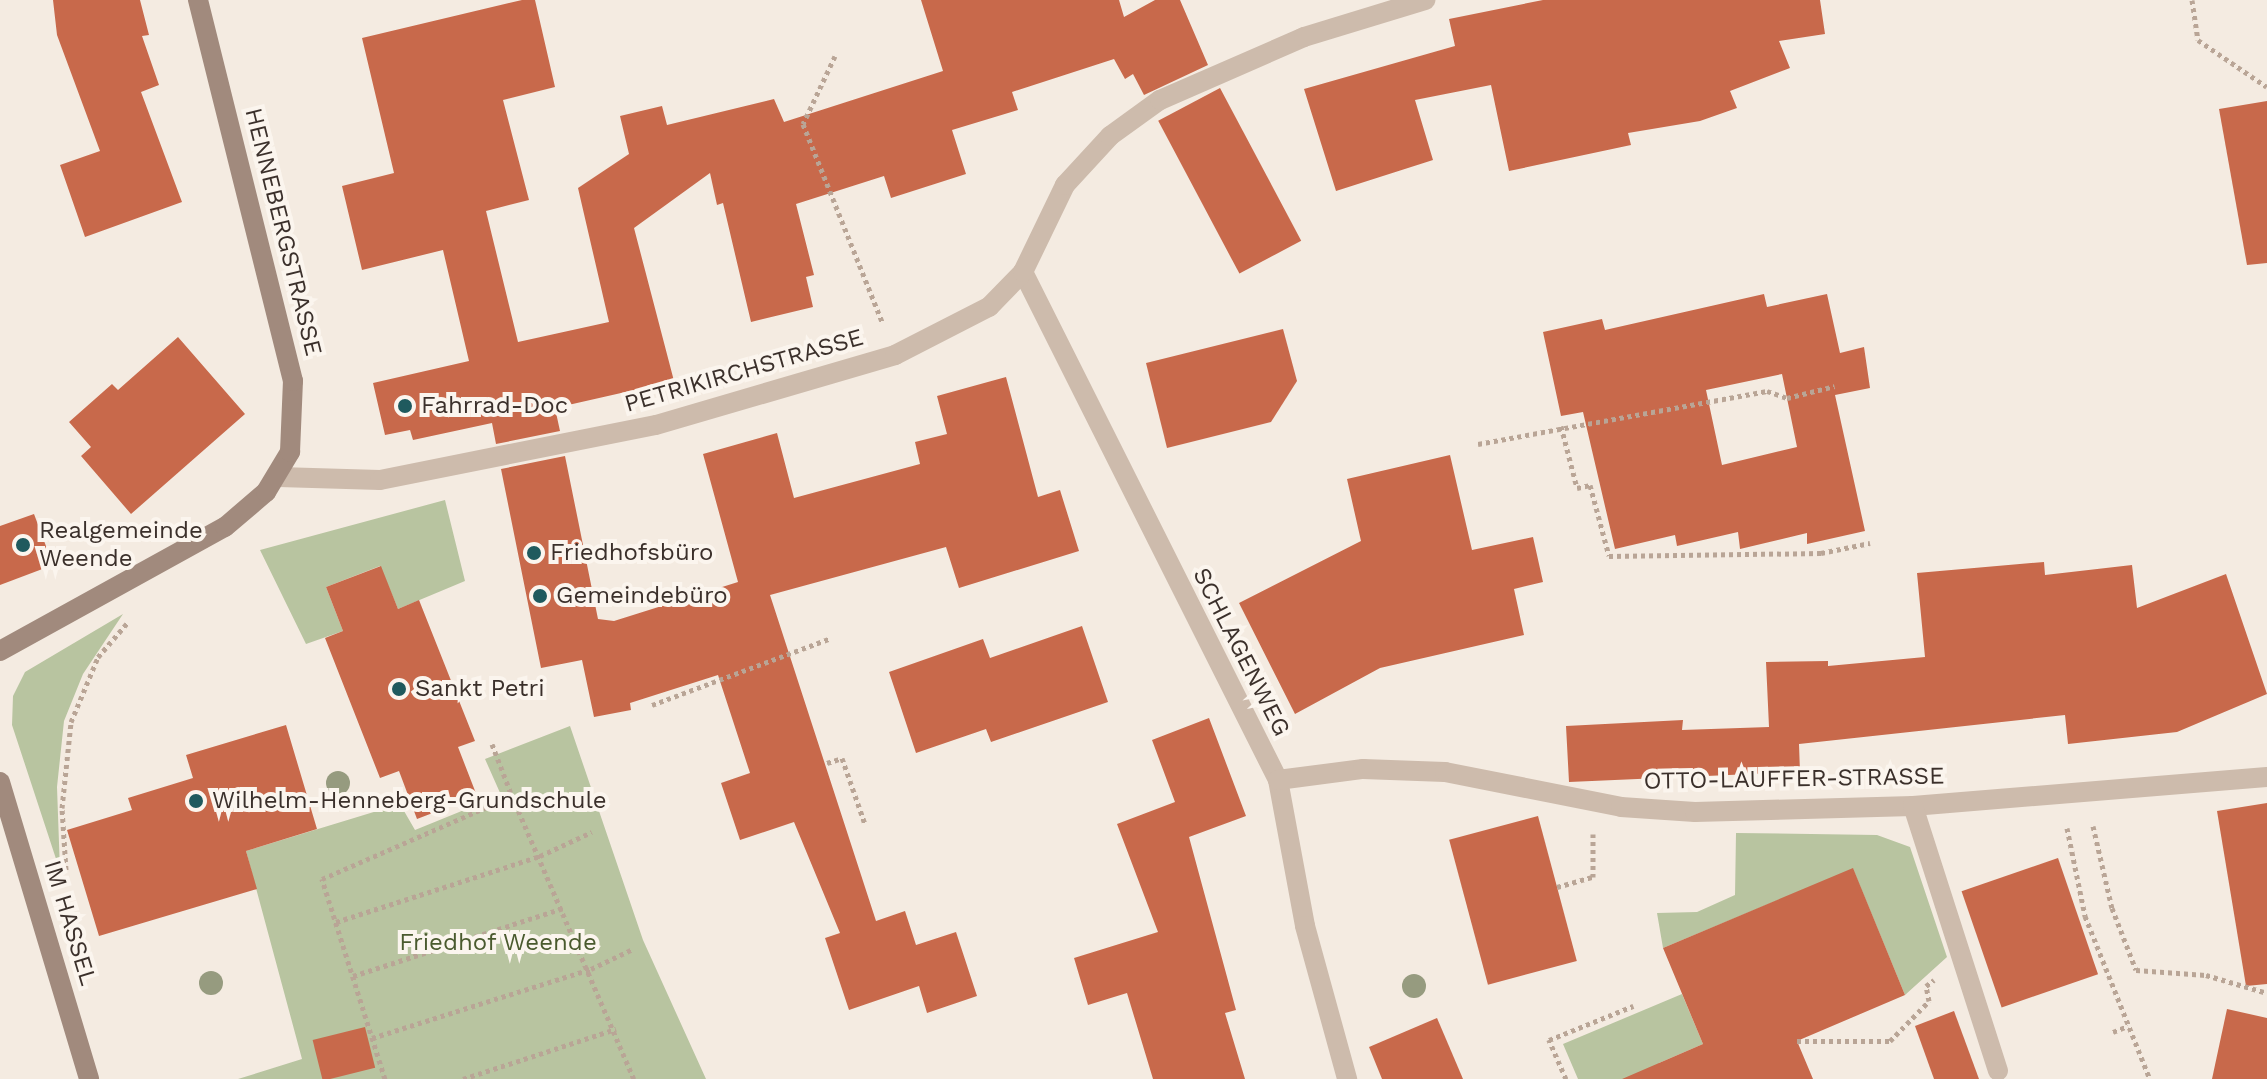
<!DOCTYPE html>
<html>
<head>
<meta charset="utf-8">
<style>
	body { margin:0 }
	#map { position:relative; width:2267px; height:1079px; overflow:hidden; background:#f4ebe1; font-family:"Work Sans",sans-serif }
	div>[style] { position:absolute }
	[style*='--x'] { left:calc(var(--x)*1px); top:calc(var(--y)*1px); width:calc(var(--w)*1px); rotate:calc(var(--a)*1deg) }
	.green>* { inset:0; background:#b8c4a0 }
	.building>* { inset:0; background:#c8694b; transform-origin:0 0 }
	.path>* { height:5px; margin-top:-2.5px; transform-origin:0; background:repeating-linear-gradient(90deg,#b9a596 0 4px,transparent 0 8px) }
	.street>* { height:20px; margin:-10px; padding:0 10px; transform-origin:10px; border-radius:10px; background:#cdbbac }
	.secondary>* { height:20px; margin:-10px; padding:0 10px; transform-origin:10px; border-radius:10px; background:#a18a7d }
	.trees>* { width:24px; height:24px; margin:-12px; border-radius:50%; background:#969b7f }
	.dots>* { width:22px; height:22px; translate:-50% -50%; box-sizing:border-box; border:4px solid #fbf5ee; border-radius:50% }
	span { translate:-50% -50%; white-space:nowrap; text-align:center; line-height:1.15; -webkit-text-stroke:8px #fbf5ee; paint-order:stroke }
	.street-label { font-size:24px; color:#3b302b }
	.poi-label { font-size:24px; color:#3b302b }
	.left { translate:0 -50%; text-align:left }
	.park-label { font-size:24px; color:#4a5a2e }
</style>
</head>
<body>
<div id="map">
	<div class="green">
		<i style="clip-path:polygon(445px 500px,465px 581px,398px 609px,380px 566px,326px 587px,343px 631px,306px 644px,260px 550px)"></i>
		<i style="clip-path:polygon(123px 614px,83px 674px,64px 721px,57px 787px,60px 871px,12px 725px,13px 696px,25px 672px)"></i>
		<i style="clip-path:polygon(570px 726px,643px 940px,706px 1079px,238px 1079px,302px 1059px,246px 851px,400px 804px,415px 830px,501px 795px,485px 759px)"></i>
		<i style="clip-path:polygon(1736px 833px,1877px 835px,1910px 847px,1947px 957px,1905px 995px,1853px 869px,1663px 948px,1657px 913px,1697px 912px,1735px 895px)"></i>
		<i style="clip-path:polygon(1682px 994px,1703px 1044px,1659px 1063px,1665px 1079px,1578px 1079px,1563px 1044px)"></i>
	</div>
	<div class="building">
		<i style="clip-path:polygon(53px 0,140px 0,149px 35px,142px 36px,159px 85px,141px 92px,182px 202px,85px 237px,60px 165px,100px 151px,57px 35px)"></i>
		<i style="clip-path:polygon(522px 0,535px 0,555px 87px,503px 100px,529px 200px,486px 211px,518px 342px,609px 322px,578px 188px,629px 154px,620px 116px,662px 106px,667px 125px,774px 99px,784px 122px,943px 71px,921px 0,1119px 0,1124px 17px,1155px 0,1180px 0,1208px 65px,1144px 95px,1133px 74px,1125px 79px,1114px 59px,1012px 92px,1018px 110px,952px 130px,966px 174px,891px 198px,884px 176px,796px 204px,814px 275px,806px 277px,813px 307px,751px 322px,723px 203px,717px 205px,710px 173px,634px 228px,674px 381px,555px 408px,560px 431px,496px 444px,492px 423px,413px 440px,410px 430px,385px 435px,373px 383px,469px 361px,443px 250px,362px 270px,342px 186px,394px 173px,362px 38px)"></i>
		<i style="clip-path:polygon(1543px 0,1820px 0,1825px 34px,1779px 41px,1790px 68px,1730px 91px,1737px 108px,1700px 121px,1628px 133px,1631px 145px,1509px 171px,1491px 85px,1415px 100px,1433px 160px,1336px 191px,1304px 89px,1455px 46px,1449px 19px)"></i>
		<i style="left:1220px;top:88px;width:173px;height:70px;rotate:62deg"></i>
		<i style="clip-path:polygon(2267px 101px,2267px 263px,2247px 265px,2219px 109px)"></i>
		<i style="clip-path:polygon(evenodd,1764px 294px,1767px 307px,1827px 294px,1840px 353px,1864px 347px,1870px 388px,1835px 395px,1865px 531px,1807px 544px,1807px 533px,1740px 549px,1738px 532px,1677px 546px,1675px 535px,1615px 549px,1583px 412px,1561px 416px,1543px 332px,1602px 319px,1605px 330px,1764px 294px,1782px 374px,1797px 447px,1722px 465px,1706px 390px,1782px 374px)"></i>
		<i style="clip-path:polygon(1283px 329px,1297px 381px,1271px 422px,1167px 448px,1146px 363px)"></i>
		<i style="clip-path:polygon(178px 337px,245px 414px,131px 514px,81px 456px,91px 447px,69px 422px,112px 384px,118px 390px)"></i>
		<i style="clip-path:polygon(1006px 377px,1038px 497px,1060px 490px,1079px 551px,959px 588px,946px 547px,770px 595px,876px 921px,905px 911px,916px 945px,956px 932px,977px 996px,927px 1013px,919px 986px,849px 1010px,825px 938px,840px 933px,794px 822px,740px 840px,721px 783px,750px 773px,718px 675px,630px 703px,631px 710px,594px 717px,582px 660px,541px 668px,501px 469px,565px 456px,598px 619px,614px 621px,738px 582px,703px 454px,777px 433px,794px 498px,920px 464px,915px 442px,947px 434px,937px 396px)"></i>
		<i style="clip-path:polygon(1450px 455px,1472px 550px,1533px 537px,1543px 582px,1514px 589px,1524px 635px,1380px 668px,1295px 714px,1239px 603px,1361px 541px,1347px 479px)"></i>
		<i style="clip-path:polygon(34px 514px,53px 565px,0 585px,0 526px)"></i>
		<i style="clip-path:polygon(2044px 562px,2045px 575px,2132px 565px,2137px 608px,2226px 574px,2267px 694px,2177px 732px,2068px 744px,2065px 715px,1799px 744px,1800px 772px,1569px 782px,1566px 726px,1683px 720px,1682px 730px,1769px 727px,1766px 662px,1828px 661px,1828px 666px,1925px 657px,1917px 573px)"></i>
		<i style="clip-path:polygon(381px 566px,398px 609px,419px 600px,475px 741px,458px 747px,477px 796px,417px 819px,399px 771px,380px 778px,325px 638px,343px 631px,326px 587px)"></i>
		<i style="clip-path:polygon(1082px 626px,1108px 702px,991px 742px,986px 729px,916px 753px,889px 672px,983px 639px,990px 658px)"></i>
		<i style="clip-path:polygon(1209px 718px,1246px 816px,1189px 837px,1236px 1010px,1225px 1013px,1245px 1079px,1153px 1079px,1127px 993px,1088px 1005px,1074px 958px,1158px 932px,1117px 824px,1175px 802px,1152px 740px)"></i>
		<i style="clip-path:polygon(286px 725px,317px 829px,246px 851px,257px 889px,99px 936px,67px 830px,132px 810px,128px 798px,193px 778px,186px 755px)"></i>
		<i style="clip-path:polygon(2267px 803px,2267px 984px,2246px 986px,2217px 811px)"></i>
		<i style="left:1538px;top:816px;width:150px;height:92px;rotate:75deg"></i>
		<i style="left:2058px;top:858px;width:123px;height:102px;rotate:71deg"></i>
		<i style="clip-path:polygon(1853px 868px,1905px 995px,1797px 1041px,1813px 1079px,1622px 1079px,1703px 1044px,1663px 948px)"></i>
		<i style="clip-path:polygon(2227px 1009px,2267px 1018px,2267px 1079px,2212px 1079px)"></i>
		<i style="clip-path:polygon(1954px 1011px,1979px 1079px,1934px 1079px,1915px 1026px)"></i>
		<i style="clip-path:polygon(1437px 1018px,1463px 1079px,1382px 1079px,1369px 1047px)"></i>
		<i style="left:365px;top:1027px;width:42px;height:54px;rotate:76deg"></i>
	</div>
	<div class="path">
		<i style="--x:2192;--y:0;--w:40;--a:81.5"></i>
		<i style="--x:2198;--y:40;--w:83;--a:34.3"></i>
		<i style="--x:835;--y:56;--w:75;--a:115.2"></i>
		<i style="--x:803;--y:124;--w:215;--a:68.2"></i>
		<i style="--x:1561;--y:426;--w:64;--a:75.5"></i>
		<i style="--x:1577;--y:488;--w:13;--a:-13"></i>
		<i style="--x:1590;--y:485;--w:73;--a:75"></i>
		<i style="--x:1609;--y:556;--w:212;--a:-0.8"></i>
		<i style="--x:1821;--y:553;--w:50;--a:-11.5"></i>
		<i style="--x:1478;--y:444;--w:294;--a:-10.4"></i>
		<i style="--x:1767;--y:391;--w:21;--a:19"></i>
		<i style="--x:1787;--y:398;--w:49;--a:-14"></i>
		<i style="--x:652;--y:705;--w:191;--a:-20.5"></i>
		<i style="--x:492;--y:744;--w:56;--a:69"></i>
		<i style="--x:827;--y:763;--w:16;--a:-18"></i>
		<i style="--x:842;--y:758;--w:70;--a:70.8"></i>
		<i style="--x:2093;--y:826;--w:84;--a:77"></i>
		<i style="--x:2112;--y:908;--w:66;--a:68.8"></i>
		<i style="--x:2136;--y:970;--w:70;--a:4.1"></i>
		<i style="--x:2206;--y:975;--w:64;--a:16.4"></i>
		<i style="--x:2067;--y:828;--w:90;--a:78.4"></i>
		<i style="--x:2085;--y:916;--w:175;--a:68.3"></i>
		<i style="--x:66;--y:870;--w:62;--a:-93.7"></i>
		<i style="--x:62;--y:808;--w:86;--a:-84"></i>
		<i style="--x:71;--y:722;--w:70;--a:-67.4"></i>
		<i style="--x:98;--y:657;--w:46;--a:-49.4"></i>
		<i style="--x:1557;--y:887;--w:37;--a:-16"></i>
		<i style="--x:1593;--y:877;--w:43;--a:-90"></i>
		<i style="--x:336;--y:922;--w:214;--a:-17.9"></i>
		<i style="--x:540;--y:856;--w:57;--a:-24.8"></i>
		<i style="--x:353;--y:976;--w:221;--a:-17.9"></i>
		<i style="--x:2113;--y:1032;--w:16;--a:-22"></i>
		<i style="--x:372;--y:1038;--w:230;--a:-17.5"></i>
		<i style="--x:591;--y:969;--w:47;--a:-25.5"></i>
		<i style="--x:1797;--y:1041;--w:93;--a:0"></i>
		<i style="--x:1890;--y:1041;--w:56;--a:-45.7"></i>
		<i style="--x:1929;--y:1001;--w:15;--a:-101"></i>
		<i style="--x:1926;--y:986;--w:10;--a:-37"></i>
		<i style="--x:385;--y:1079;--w:210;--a:-107.5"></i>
		<i style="--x:322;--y:879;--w:207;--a:-23.6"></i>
		<i style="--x:512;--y:796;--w:308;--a:66.7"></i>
		<i style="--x:463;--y:1079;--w:161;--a:-18.1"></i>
		<i style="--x:1566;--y:1079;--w:43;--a:-113.6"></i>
		<i style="--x:1549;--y:1040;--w:91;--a:-22"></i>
	</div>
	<div class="street">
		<i style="--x:1023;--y:272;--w:568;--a:63.34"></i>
		<i style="--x:1278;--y:780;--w:148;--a:79.5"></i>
		<i style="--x:1305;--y:926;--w:159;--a:74.6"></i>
		<i style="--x:279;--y:477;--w:101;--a:1.7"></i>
		<i style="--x:380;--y:480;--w:281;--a:-11.3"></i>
		<i style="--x:656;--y:425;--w:249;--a:-16.3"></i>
		<i style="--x:895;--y:355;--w:106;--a:-27.1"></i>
		<i style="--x:989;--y:307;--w:49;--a:-45.8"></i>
		<i style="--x:1023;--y:272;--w:97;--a:-64.2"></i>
		<i style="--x:1065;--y:185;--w:67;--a:-47.4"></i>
		<i style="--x:1110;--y:136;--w:62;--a:-35.8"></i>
		<i style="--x:1160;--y:100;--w:157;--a:-23.6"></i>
		<i style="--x:1304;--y:37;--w:127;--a:-17"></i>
		<i style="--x:1278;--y:780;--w:86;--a:-7.4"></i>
		<i style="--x:1363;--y:769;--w:82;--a:2.1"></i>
		<i style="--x:1445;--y:772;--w:179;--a:11.2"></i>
		<i style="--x:1621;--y:807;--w:74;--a:3.9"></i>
		<i style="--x:1695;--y:812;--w:218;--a:-1.6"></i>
		<i style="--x:1913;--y:806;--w:355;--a:-4.7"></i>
		<i style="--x:1913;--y:806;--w:278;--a:72.2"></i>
	</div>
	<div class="secondary">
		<i style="--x:0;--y:651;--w:257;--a:-28.9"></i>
		<i style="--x:225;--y:527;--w:54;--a:-40.5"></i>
		<i style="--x:266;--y:492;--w:47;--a:-59"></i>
		<i style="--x:290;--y:452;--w:71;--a:-87.6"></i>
		<i style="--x:293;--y:381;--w:393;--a:-104"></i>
		<i style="--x:0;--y:782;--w:310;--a:73.3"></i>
	</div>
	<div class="trees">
		<i style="left:338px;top:783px"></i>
		<i style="left:211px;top:983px"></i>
		<i style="left:1414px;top:986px"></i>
	</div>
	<div class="dots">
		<i style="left:405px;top:406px;background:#1f5a5e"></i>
		<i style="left:23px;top:545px;background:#1f5a5e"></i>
		<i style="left:534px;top:553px;background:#1f5a5e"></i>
		<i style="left:540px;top:596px;background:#1f5a5e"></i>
		<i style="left:399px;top:689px;background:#1f5a5e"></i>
		<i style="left:196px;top:801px;background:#1f5a5e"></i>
	</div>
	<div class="street-label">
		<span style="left:283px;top:232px;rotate:76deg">HENNEBERGSTRASSE</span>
		<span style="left:744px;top:371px;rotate:-16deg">PETRIKIRCHSTRASSE</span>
		<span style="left:1241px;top:652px;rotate:63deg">SCHLAGENWEG</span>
		<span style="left:1794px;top:779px;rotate:-1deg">OTTO-LAUFFER-STRASSE</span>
		<span style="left:70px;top:923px;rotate:73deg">IM HASSEL</span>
	</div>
	<div class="poi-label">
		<span class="left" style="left:421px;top:406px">Fahrrad-Doc</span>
		<span class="left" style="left:39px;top:545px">Realgemeinde<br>Weende</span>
		<span class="left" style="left:550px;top:553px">Friedhofsbüro</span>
		<span class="left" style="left:556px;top:596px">Gemeindebüro</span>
		<span class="left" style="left:415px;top:689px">Sankt Petri</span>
		<span class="left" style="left:212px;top:801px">Wilhelm-Henneberg-Grundschule</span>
	</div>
	<div class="park-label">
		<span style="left:498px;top:943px">Friedhof Weende</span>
	</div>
</div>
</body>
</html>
